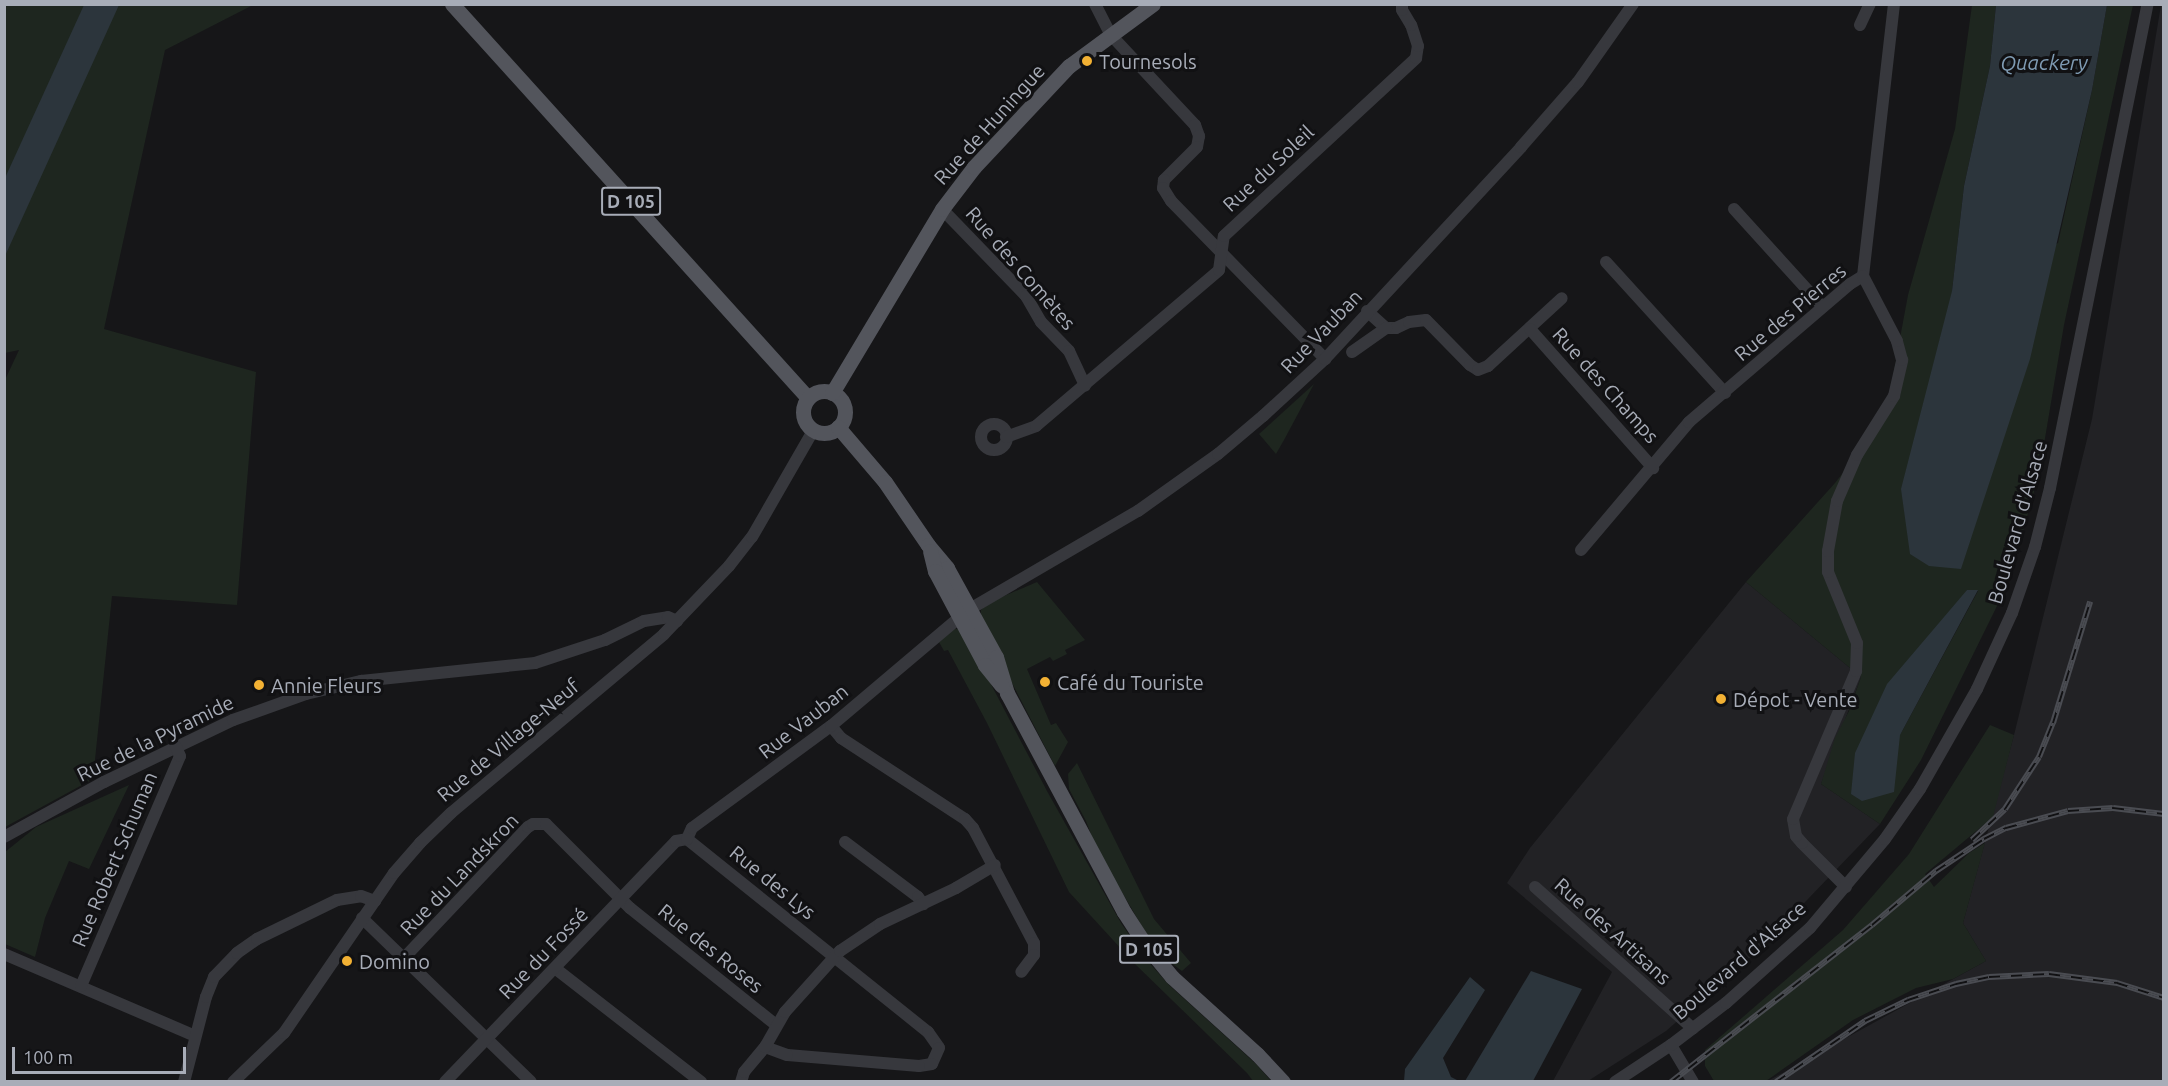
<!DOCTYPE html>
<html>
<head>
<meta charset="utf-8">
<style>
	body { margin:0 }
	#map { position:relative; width:2168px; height:1086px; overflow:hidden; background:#161618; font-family:Ubuntu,sans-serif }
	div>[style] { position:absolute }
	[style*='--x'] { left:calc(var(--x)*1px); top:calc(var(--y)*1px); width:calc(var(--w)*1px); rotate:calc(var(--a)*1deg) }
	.built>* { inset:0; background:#222225 }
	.green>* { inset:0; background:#1e261f }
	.water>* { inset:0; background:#2c353c }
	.minor>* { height:12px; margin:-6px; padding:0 6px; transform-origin:6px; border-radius:6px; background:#37383d }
	.minor>.ring { margin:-6px; padding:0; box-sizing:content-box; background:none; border:12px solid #37383d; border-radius:50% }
	.major>* { height:15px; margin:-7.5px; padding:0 7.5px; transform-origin:7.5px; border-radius:7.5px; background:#53555c }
	.major>.ring { margin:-7.5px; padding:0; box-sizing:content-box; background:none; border:15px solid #53555c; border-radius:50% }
	.rail>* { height:6px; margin-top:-3px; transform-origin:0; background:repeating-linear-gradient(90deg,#111113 0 11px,#4a4c52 0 22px); box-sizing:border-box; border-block:2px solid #4a4c52 }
	.dots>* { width:16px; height:16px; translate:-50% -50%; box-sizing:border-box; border:3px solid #111113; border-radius:50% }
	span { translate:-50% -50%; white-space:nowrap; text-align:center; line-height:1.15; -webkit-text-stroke:6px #111113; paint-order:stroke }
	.shield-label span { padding:2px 4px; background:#111113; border:2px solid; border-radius:4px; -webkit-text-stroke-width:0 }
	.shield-label { font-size:18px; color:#a8adb8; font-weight:700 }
	.poi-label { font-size:20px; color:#a8adb8 }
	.left { translate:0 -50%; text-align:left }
	.street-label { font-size:20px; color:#a8adb8 }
	.water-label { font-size:21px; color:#7f9bb3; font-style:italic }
	.frame { position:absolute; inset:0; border:6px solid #a8adb8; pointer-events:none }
	.scale { position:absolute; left:12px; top:1047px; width:174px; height:27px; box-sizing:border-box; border:3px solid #a8adb8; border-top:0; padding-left:8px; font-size:18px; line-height:21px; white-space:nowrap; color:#a8adb8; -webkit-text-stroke:4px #111113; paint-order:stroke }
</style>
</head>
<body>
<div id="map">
	<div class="built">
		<i style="clip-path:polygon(2161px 5px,2163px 5px,2163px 1081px,1766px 1082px,1986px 961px,1963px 923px,2014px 735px,2092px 419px)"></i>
		<i style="clip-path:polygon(1746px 582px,1861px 677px,1821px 784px,1880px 824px,1762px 947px,1666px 1031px,1588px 1081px,1553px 1081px,1612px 972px,1507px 883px,1530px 848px)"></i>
	</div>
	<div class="green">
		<i style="clip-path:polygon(4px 5px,253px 5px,165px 50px,104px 329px,256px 372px,237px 605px,112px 596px,93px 779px,5px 827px,4px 382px,19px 350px,5px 353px)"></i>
		<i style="clip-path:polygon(evenodd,1972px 5px,1996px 5px,1990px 66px,1964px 186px,1952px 291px,2058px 243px,2092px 90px,2107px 5px,2133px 5px,2064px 325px,2039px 474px,2018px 549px,1997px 606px,1921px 760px,1880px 824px,1821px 784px,1835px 738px,1849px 711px,1861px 677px,1746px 582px,1835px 483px,1885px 419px,1908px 295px,1955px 129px,1972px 5px,1967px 590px,1978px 591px,1900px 735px,1967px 590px)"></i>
		<i style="clip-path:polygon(1314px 384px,1284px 440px,1276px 454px,1259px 434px)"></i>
		<i style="clip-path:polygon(1037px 582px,1085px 640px,1065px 650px,1067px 654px,1053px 661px,1050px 657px,1027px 669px,1051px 725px,1056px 723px,1068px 742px,1055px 766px,982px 625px,981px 616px,981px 610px,990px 602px)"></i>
		<i style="clip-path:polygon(954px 629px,962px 629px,1047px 791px,1121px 923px,1145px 958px,1169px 985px,1256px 1064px,1271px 1081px,1253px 1081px,1247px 1073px,1135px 964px,1069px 892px,987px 723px,948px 650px,944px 651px,939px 642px)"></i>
		<i style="clip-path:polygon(1990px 725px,2014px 735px,1993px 817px,1925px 874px,1934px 887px,1969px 853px,1985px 843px,1963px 923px,1986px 961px,1953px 979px,1916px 988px,1853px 1020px,1766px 1081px,1714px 1081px,1705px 1066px,1705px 1050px,1843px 930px,1909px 854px)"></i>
		<i style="clip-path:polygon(1077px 763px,1154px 919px,1191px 963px,1182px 971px,1167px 960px,1146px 933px,1097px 850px,1086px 821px,1069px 789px,1068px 774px)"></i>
		<i style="clip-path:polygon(129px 785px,89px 869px,69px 861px,45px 918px,35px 957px,5px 944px,5px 852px,36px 827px)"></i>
	</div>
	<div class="water">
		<i style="clip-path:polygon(84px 5px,119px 5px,5px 256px,5px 178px)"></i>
		<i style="clip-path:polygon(1996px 5px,2107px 5px,2092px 90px,2030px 359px,1961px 569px,1929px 566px,1910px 554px,1901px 489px,1952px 291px,1964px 186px,1990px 66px)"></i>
		<i style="clip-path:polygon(1967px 590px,1978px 590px,1900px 735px,1894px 792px,1862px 801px,1851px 794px,1855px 753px,1887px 684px)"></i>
		<i style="clip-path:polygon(1531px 971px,1582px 989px,1533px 1081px,1465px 1081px)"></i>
		<i style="clip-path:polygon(1470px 977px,1485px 990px,1443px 1058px,1451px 1077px,1459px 1081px,1404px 1081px,1405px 1069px)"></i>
	</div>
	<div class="minor">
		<i style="--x:1095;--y:4;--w:34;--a:63"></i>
		<i style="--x:1110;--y:34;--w:125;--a:47"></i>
		<i style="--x:1195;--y:125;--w:12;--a:70"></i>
		<i style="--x:1199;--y:136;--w:11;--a:100"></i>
		<i style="--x:1197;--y:147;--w:47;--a:135"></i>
		<i style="--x:1164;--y:180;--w:8;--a:97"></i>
		<i style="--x:1163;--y:188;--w:15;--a:58"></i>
		<i style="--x:1171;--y:201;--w:221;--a:45.7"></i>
		<i style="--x:1860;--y:25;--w:23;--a:-65"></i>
		<i style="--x:942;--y:209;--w:121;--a:46"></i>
		<i style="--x:1026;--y:296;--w:30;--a:60"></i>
		<i style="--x:1041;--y:322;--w:40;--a:46"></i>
		<i style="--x:1069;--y:351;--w:38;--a:65"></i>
		<i style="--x:1734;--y:209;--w:132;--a:47.8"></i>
		<i style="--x:1606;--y:262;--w:177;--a:47.7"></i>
		<i style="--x:1863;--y:276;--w:274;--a:-83.5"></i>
		<i style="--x:1367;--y:311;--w:25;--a:42"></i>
		<i style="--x:1386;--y:328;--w:10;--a:0"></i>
		<i style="--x:1396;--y:328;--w:14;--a:-25"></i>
		<i style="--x:1409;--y:322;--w:17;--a:-7"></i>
		<i style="--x:1426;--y:320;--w:63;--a:45.6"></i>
		<i style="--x:1470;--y:365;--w:9;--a:32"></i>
		<i style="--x:1478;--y:370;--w:11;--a:-22"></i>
		<i style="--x:1488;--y:366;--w:100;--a:-42.6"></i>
		<i style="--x:1530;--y:329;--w:186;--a:48.5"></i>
		<i style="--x:1352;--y:352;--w:42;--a:-35.2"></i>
		<i class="ring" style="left:981px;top:424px;width:14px;height:14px"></i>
		<i style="--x:1006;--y:437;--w:32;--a:-20"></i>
		<i style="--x:1036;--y:426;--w:240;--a:-40.4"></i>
		<i style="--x:1219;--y:270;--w:34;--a:-82"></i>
		<i style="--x:1224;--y:236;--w:262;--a:-42.8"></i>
		<i style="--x:1416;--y:58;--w:12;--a:-81"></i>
		<i style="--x:1418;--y:46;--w:22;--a:-108"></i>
		<i style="--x:1411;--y:25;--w:17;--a:-121"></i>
		<i style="--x:1402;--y:10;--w:6;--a:-90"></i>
		<i style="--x:1581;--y:550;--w:167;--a:-49.8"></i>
		<i style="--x:1689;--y:422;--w:212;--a:-40.6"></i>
		<i style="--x:1850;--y:284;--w:15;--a:-32"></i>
		<i style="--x:970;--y:609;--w:194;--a:-30.3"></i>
		<i style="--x:1138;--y:511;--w:98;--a:-35.5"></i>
		<i style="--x:1218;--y:454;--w:59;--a:-40.2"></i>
		<i style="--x:1263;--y:416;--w:84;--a:-42.6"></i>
		<i style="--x:1325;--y:359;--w:289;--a:-47.2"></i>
		<i style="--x:1521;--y:147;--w:86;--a:-48.8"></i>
		<i style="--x:1578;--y:82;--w:95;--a:-54.8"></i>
		<i style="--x:831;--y:726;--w:16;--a:50"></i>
		<i style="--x:841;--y:738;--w:148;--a:33.2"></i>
		<i style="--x:965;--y:819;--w:12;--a:48"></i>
		<i style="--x:973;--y:828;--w:130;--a:62.1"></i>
		<i style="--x:1034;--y:943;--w:12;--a:90"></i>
		<i style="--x:1034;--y:955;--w:21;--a:127"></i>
		<i style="--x:4;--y:837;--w:114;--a:-28.8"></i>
		<i style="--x:104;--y:782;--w:143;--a:-25.7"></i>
		<i style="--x:233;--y:720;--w:77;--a:-19.6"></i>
		<i style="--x:306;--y:694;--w:57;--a:-13.3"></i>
		<i style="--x:361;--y:681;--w:175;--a:-5.9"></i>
		<i style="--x:535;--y:663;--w:74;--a:-18.2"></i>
		<i style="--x:605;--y:640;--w:43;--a:-26"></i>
		<i style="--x:644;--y:621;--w:24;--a:-9"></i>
		<i style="--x:668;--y:617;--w:10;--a:24"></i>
		<i style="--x:687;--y:839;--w:309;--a:38.7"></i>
		<i style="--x:928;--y:1032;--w:19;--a:55"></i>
		<i style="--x:939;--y:1048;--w:17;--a:114"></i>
		<i style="--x:932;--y:1064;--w:13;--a:171"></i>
		<i style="--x:919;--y:1066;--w:132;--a:-175.2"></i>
		<i style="--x:787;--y:1055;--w:23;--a:-160"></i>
		<i style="--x:845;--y:842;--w:91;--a:37"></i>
		<i style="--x:918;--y:897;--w:9;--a:54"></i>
		<i style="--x:1535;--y:887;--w:212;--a:41.9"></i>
		<i style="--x:1846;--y:887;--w:62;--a:-135"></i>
		<i style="--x:1802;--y:843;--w:9;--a:-131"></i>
		<i style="--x:1796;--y:836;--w:17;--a:-100"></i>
		<i style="--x:1793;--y:819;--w:161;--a:-66.9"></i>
		<i style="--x:1856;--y:671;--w:28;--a:-88"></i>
		<i style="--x:1857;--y:643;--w:77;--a:-112.2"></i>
		<i style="--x:1828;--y:572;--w:21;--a:-90"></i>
		<i style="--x:1828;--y:551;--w:51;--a:-79.8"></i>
		<i style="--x:1837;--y:501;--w:50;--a:-66.5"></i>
		<i style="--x:1857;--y:455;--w:70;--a:-57.9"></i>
		<i style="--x:1894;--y:396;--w:37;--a:-77"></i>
		<i style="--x:1902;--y:360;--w:20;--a:-105"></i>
		<i style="--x:1897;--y:341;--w:73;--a:-117.6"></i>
		<i style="--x:362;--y:918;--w:235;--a:44.1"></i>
		<i style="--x:4;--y:954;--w:208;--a:23.2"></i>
		<i style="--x:404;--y:958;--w:180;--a:-46.6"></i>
		<i style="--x:528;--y:827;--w:6;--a:-31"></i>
		<i style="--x:533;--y:824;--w:13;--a:0"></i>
		<i style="--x:546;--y:824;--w:119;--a:45"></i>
		<i style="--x:630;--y:908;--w:187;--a:38.7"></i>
		<i style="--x:556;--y:969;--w:184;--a:37.9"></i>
		<i style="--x:81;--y:986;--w:250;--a:-66.7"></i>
		<i style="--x:180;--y:756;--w:10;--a:-114"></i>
		<i style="--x:1671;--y:1045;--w:43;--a:59.3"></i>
		<i style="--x:184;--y:1082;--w:88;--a:-75.5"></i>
		<i style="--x:206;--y:997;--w:22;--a:-68"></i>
		<i style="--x:214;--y:977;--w:33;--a:-46"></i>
		<i style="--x:237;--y:953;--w:24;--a:-35"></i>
		<i style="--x:257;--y:939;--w:89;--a:-26"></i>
		<i style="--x:337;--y:900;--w:24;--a:-9"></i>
		<i style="--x:361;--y:896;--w:15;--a:20"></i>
		<i style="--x:233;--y:1082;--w:71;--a:-43.9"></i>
		<i style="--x:284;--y:1033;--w:194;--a:-55.5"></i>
		<i style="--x:394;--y:873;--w:40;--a:-49"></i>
		<i style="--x:420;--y:843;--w:43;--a:-44.1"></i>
		<i style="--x:451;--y:813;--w:278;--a:-40"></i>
		<i style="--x:664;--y:634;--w:94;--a:-46.3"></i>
		<i style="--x:729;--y:566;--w:37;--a:-52"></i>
		<i style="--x:752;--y:537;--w:122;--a:-60.1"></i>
		<i style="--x:445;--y:1082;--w:334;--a:-46.2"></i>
		<i style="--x:676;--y:841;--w:11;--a:-10"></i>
		<i style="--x:687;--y:839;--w:12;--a:-66"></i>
		<i style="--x:692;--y:828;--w:172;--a:-36.3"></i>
		<i style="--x:831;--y:726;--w:169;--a:-40.2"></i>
		<i style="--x:741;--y:1082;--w:10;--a:-73"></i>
		<i style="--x:744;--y:1072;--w:33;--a:-50"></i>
		<i style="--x:765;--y:1047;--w:40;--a:-60.3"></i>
		<i style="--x:785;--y:1012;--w:82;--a:-48"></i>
		<i style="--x:840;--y:951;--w:48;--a:-34"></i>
		<i style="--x:880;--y:924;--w:84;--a:-25.3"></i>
		<i style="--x:956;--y:888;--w:45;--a:-30.5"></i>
		<i style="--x:1615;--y:1082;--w:67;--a:-33.5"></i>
		<i style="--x:1671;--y:1045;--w:69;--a:-37.4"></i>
		<i style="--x:1726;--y:1003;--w:113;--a:-41.8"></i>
		<i style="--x:1810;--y:928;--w:116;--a:-49.9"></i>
		<i style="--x:1885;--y:839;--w:61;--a:-55"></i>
		<i style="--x:1920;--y:789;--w:115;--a:-60.3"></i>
		<i style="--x:1977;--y:689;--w:84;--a:-65.3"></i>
		<i style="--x:2012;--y:613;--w:70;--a:-70.8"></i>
		<i style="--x:2035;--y:547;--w:61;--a:-75.7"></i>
		<i style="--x:2050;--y:488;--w:494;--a:-78.6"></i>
	</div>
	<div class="major">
		<i style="--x:452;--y:4;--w:531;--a:47.9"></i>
		<i class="ring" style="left:803px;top:391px;width:27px;height:27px"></i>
		<i style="--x:832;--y:393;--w:214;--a:-59.1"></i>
		<i style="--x:942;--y:209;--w:53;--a:-52.7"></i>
		<i style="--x:974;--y:167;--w:139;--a:-46.8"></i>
		<i style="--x:1069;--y:66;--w:104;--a:-36.4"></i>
		<i style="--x:838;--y:427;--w:72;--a:49.5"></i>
		<i style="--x:885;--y:482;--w:76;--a:55.7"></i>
		<i style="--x:928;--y:545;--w:30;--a:50"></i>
		<i style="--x:947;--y:568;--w:102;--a:61.2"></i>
		<i style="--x:996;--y:657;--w:38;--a:73"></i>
		<i style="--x:1007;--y:693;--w:248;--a:61.9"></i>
		<i style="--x:1124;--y:912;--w:37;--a:57"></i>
		<i style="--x:1144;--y:943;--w:44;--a:50.5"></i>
		<i style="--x:1172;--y:977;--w:115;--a:42.2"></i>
		<i style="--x:1257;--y:1054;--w:38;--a:47"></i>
		<i style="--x:930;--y:551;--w:21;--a:76"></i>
		<i style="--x:935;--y:571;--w:106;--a:62"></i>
		<i style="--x:985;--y:665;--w:26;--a:51"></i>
	</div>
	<div class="rail">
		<i style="--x:1972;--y:840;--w:45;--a:-43.2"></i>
		<i style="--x:2005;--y:809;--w:62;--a:-56.8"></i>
		<i style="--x:2039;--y:757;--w:37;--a:-68"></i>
		<i style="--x:2053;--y:723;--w:127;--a:-73"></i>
		<i style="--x:1671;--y:1082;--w:255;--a:-38"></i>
		<i style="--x:1872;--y:925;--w:84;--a:-40.2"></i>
		<i style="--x:1936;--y:871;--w:58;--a:-33.7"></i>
		<i style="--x:1984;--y:839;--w:25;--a:-27"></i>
		<i style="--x:2006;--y:828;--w:64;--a:-15.3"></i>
		<i style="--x:2068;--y:811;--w:45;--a:-3.8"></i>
		<i style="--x:2113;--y:808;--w:51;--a:6.7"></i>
		<i style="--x:1776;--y:1082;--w:108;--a:-34.4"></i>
		<i style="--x:1865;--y:1021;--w:48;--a:-26"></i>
		<i style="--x:1908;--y:1000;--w:51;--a:-18.4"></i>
		<i style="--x:1956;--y:984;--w:34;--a:-12"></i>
		<i style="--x:1989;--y:977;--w:60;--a:-2.9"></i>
		<i style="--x:2049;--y:974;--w:69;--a:7.5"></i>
		<i style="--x:2117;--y:983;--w:49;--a:17.7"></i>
	</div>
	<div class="dots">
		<i style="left:1087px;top:61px;background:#f2b134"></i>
		<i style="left:1045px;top:682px;background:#f2b134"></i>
		<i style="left:259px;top:685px;background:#f2b134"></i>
		<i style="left:1721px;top:699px;background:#f2b134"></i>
		<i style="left:347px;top:961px;background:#f2b134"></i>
	</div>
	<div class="shield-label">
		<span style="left:631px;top:201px">D 105</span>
		<span style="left:1149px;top:949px">D 105</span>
	</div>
	<div class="poi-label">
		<span class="left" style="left:1099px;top:61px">Tournesols</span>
		<span class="left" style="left:1057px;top:682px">Café du Touriste</span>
		<span class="left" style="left:271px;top:685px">Annie Fleurs</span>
		<span class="left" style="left:1733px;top:699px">Dépot - Vente</span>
		<span class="left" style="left:359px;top:961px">Domino</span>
	</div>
	<div class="street-label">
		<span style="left:989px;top:124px;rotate:-48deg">Rue de Huningue</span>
		<span style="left:1268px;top:168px;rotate:-43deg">Rue du Soleil</span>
		<span style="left:1021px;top:268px;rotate:49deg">Rue des Comètes</span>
		<span style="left:1790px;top:312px;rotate:-40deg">Rue des Pierres</span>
		<span style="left:1321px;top:331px;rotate:-46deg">Rue Vauban</span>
		<span style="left:1606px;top:385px;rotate:48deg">Rue des Champs</span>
		<span style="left:2017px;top:522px;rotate:-74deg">Boulevard d'Alsace</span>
		<span style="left:803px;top:721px;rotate:-38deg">Rue Vauban</span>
		<span style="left:155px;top:738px;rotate:-26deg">Rue de la Pyramide</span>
		<span style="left:508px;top:740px;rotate:-40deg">Rue de Village-Neuf</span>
		<span style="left:114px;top:859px;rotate:-67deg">Rue Robert Schuman</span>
		<span style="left:459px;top:874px;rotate:-46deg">Rue du Landskron</span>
		<span style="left:773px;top:882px;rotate:39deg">Rue des Lys</span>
		<span style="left:1613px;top:931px;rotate:42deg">Rue des Artisans</span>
		<span style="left:711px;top:948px;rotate:39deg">Rue des Roses</span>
		<span style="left:543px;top:953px;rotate:-46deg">Rue du Fossé</span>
		<span style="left:1739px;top:960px;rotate:-41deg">Boulevard d'Alsace</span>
	</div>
	<div class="water-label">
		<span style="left:2044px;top:62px">Quackery</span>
	</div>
	<div class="frame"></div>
	<div class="scale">100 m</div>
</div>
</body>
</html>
